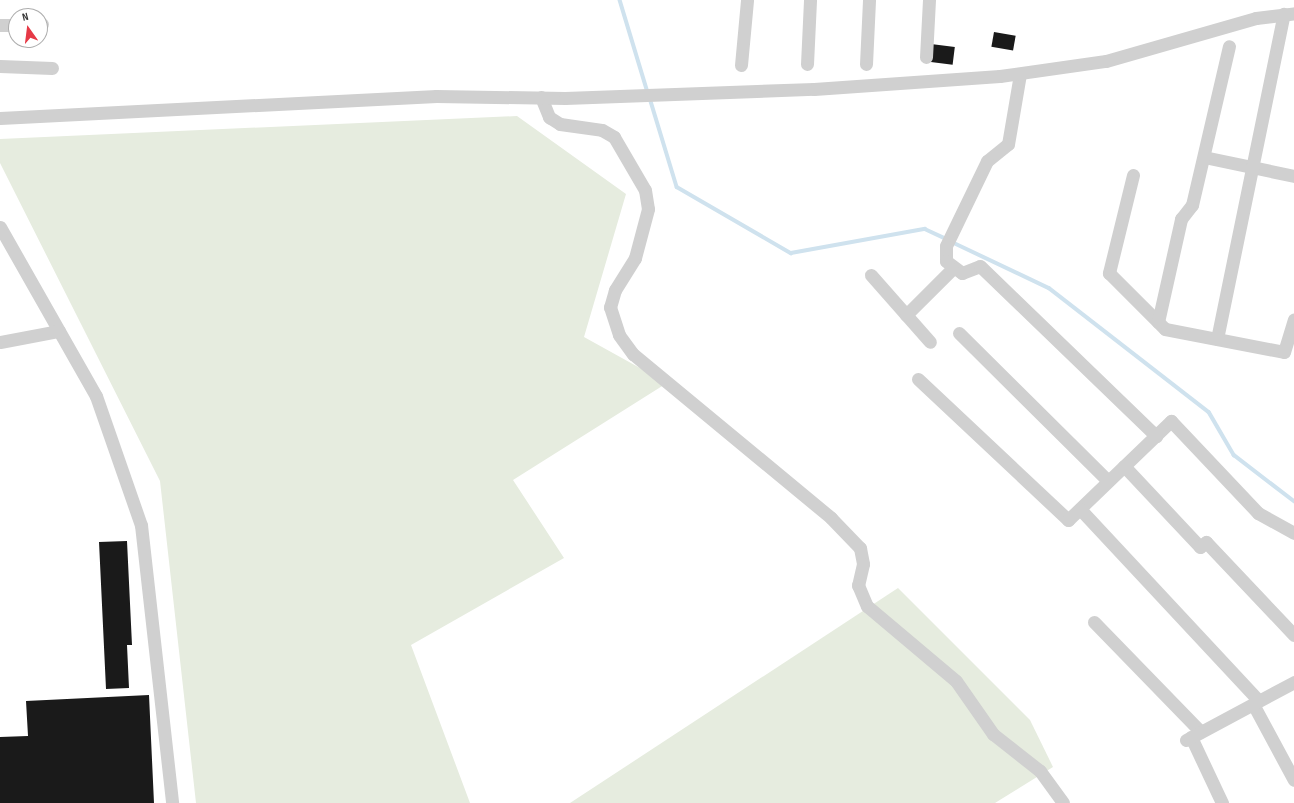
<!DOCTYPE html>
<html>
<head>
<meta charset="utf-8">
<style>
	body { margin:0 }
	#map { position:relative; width:1294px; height:803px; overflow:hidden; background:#fff; font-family:"Sofia Sans Condensed",sans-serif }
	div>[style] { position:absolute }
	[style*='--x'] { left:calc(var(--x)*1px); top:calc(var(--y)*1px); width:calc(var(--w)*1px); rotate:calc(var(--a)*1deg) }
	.green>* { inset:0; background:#e6ecdf }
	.stream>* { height:3.5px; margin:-1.75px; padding:0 1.75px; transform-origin:1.75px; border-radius:1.75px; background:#cfe2ee }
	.building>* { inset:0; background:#1a1a1a; transform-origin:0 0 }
	.minor>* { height:13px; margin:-6.5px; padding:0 6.5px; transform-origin:6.5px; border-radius:6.5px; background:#d0d0d0 }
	span { translate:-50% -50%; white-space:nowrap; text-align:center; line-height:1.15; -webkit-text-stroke:4px #fff; paint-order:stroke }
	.north { position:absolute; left:8px; top:8px; width:40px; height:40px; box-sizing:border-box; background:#fff; border:1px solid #adadad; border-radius:50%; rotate:346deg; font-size:11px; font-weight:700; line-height:16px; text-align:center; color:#333 }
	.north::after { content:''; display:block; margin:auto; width:14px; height:18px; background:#e63946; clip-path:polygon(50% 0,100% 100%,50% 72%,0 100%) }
</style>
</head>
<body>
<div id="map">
	<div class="green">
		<i style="clip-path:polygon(517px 116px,626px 194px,584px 337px,667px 383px,513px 480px,564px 558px,411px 645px,470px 803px,196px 803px,160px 481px,0 163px,0 139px)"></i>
		<i style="clip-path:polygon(898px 588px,1030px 720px,1053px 767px,995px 803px,570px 803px)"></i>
	</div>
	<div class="stream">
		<i style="--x:620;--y:0;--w:97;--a:73.2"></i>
		<i style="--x:650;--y:98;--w:93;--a:73.1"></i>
		<i style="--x:677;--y:187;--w:132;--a:30.1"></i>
		<i style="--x:791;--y:253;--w:136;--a:-10.2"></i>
		<i style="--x:925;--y:229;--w:23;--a:25"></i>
		<i style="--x:952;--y:242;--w:107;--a:25.4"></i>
		<i style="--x:1049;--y:288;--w:202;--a:37.8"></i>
		<i style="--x:1209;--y:412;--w:50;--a:59.8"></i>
		<i style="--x:1234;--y:455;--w:76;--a:37.5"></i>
	</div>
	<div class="building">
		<i style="left:994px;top:32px;width:22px;height:15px;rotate:10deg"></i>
		<i style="left:931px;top:44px;width:24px;height:18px;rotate:7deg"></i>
		<i style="clip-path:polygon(127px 541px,132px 645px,127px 645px,129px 688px,106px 689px,99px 542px)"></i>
		<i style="clip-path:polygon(149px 695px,154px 803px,0 803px,0 737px,28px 736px,26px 701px)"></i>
	</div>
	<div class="minor">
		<i style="--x:40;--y:24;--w:2;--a:0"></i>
		<i style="--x:0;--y:25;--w:16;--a:0"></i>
		<i style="--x:926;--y:57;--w:57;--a:-87"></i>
		<i style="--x:807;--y:64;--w:64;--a:-87.3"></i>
		<i style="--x:866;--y:64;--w:64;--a:-87.3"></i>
		<i style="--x:741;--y:65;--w:65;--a:-84.7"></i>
		<i style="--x:0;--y:66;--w:52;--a:2.2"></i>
		<i style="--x:1020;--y:74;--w:71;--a:99.7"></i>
		<i style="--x:1008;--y:144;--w:27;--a:141"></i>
		<i style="--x:987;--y:161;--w:94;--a:115.8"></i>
		<i style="--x:946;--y:246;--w:15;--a:90"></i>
		<i style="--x:946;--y:261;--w:20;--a:37"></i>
		<i style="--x:962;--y:273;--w:19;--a:-21"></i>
		<i style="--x:980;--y:266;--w:245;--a:44"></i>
		<i style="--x:541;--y:97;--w:22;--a:68"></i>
		<i style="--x:549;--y:117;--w:13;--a:32"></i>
		<i style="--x:560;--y:124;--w:42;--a:8.1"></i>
		<i style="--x:602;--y:130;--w:14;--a:30"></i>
		<i style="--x:614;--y:137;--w:61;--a:59.7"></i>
		<i style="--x:645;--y:190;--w:19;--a:81"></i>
		<i style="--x:648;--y:209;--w:51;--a:104.9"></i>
		<i style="--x:635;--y:258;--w:38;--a:122"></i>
		<i style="--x:615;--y:290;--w:18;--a:106"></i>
		<i style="--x:610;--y:307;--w:29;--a:72"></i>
		<i style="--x:619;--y:335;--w:24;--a:54"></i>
		<i style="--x:633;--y:354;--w:257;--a:39.6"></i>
		<i style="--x:831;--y:518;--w:42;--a:46"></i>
		<i style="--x:860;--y:548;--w:16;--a:79"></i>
		<i style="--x:863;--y:564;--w:22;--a:103"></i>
		<i style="--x:858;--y:585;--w:23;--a:67"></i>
		<i style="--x:867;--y:606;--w:116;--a:40.1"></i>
		<i style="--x:956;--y:681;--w:65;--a:55.1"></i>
		<i style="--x:993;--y:734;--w:60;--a:38.2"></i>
		<i style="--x:1040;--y:771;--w:39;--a:54"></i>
		<i style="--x:0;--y:118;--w:437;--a:-2.9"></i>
		<i style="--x:436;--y:96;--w:129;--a:0.9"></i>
		<i style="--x:565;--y:98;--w:249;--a:-2.1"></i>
		<i style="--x:814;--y:89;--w:186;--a:-4"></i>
		<i style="--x:1000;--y:76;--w:107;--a:-8.1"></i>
		<i style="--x:1106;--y:61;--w:156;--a:-16"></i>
		<i style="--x:1256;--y:18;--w:38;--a:-7"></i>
		<i style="--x:1204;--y:157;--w:92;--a:11.9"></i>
		<i style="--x:1133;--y:175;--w:101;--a:103.8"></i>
		<i style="--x:1109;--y:273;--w:79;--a:45"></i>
		<i style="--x:1165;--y:329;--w:121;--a:10.9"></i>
		<i style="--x:1284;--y:352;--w:34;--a:-73"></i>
		<i style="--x:0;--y:227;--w:194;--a:60.4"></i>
		<i style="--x:96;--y:396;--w:137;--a:70.8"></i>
		<i style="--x:141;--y:525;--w:280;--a:83.6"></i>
		<i style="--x:871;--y:275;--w:89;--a:48.6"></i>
		<i style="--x:906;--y:315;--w:65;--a:-45"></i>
		<i style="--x:1158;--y:322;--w:106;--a:-77.4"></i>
		<i style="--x:1181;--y:219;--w:18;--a:-52"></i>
		<i style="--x:1192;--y:205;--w:163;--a:-76.9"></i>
		<i style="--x:959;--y:333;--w:210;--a:44.8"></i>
		<i style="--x:1217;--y:339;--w:332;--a:-78.4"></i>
		<i style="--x:0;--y:342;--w:60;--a:-10.6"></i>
		<i style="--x:918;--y:379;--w:206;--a:43.2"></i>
		<i style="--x:1068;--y:520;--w:143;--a:-43.9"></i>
		<i style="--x:1171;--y:421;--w:127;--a:46.6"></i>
		<i style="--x:1258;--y:513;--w:41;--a:29.1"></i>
		<i style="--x:1124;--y:466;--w:111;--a:46.8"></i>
		<i style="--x:1200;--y:547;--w:8;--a:-40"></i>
		<i style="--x:1206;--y:542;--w:128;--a:46.6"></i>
		<i style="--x:1080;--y:509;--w:262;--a:47"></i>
		<i style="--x:1094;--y:622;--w:153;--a:45.8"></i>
		<i style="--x:1253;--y:704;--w:86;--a:61.7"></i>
		<i style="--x:1191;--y:737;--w:73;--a:64.8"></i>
		<i style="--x:1186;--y:740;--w:123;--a:-28.2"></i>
	</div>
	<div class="north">N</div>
</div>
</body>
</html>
